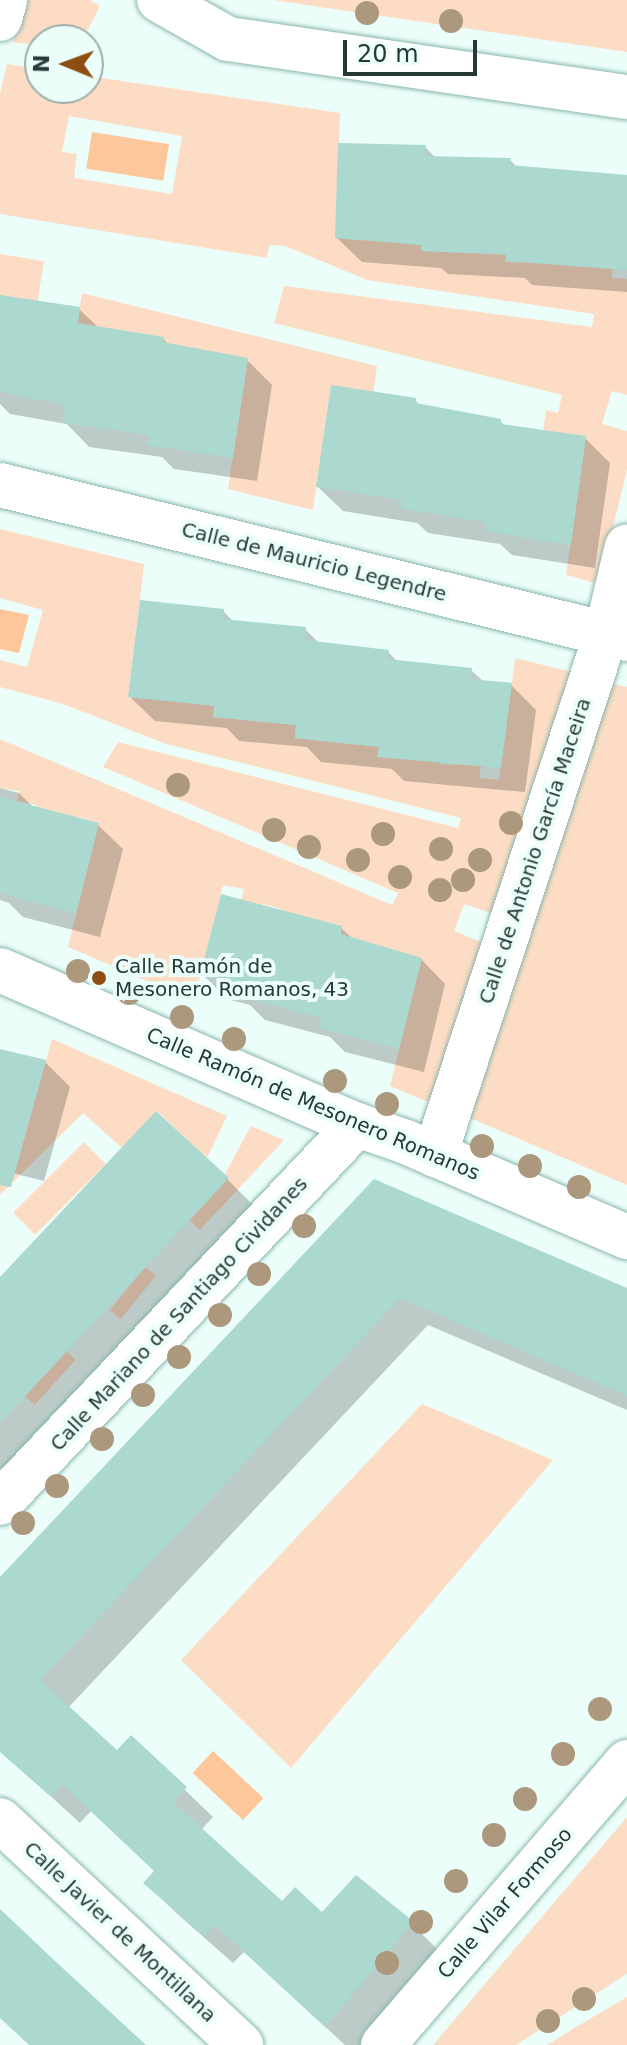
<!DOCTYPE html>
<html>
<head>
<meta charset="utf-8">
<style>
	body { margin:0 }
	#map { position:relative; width:627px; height:2045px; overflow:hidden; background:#ecfefa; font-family:"DejaVu Sans",sans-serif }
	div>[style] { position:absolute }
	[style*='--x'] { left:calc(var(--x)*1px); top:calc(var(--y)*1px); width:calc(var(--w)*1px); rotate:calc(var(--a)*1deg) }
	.green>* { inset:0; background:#fcdcc4; transform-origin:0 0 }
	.water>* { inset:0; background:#fdc69b; transform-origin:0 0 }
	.shadow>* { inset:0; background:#0003 }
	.building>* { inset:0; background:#abd8cf }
	.roads { filter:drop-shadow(0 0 2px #89b6ad) drop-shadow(0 0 2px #89b6ad) }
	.minor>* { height:44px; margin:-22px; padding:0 22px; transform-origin:22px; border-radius:22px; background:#fff }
	.trees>* { width:24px; height:24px; margin:-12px; border-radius:50%; background:#ac987c }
	.dots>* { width:22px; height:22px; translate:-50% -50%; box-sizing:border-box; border:4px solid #ecfefa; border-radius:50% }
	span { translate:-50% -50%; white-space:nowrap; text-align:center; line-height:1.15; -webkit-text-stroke:8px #ecfefa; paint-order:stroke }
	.street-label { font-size:20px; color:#273936 }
	.poi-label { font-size:20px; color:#273936 }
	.left { translate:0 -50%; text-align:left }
	.north { position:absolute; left:24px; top:24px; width:80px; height:80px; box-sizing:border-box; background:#ecfefa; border:2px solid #9dafac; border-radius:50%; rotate:271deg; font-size:22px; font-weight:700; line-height:32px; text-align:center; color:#273936 }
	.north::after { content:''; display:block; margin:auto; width:28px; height:36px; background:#8d4f11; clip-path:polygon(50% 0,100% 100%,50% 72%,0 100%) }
	.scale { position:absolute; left:343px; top:40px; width:134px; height:36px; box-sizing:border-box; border:4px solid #273936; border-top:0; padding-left:10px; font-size:24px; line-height:28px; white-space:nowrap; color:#273936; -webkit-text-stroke:6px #ecfefa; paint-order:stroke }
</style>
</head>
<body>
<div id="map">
	<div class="green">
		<i style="clip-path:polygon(24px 0,90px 0,100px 6px,84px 37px,65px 35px,64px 40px,40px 40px,40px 46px,13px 42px)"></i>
		<i style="clip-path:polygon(273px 0,627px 0,627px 52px,327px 8px)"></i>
		<i style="clip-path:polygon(evenodd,7px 64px,40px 69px,40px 88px,88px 88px,88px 76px,340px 113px,336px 238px,355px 240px,355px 222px,421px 242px,421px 251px,506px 255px,506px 262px,525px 263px,526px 246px,613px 262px,612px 278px,627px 279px,627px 395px,612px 391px,602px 424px,627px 431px,627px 470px,599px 584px,566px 575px,586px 437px,541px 446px,546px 410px,558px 413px,562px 395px,274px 323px,284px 286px,592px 327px,594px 314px,367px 280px,285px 246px,269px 245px,267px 258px,0 214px,0 93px,7px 64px,69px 116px,182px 136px,172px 194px,74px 178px,77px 154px,62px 152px,69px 116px)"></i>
		<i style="clip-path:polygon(0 254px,44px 261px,35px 317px,0 295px)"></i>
		<i style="clip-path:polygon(82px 293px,377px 366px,371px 409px,331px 386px,313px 510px,228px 489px,248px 358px,225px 372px,77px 323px)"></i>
		<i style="clip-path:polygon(0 529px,144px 564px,129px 698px,150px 699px,151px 683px,192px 703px,214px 706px,213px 717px,296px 725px,295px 738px,379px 747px,378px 757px,396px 759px,398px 743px,442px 746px,440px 764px,460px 765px,461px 759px,482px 761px,479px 778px,499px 780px,515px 658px,572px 672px,494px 914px,464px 904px,454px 931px,484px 943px,433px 1104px,390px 1086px,422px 958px,401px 952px,397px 968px,340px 936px,342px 926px,323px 921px,277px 926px,281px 909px,263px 904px,260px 911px,240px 905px,244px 889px,223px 885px,194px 1001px,68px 947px,99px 823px,79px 817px,74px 833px,33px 822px,37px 805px,17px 801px,19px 791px,0 788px,0 739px,392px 905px,398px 893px,103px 767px,118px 742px,458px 828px,461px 818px,166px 744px,63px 704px,0 687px,0 660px,27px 667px,43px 610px,0 598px)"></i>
		<i style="clip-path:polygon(611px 683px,627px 687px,627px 1185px,470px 1118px)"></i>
		<i style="clip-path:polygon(52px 1039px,227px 1116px,207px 1158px,157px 1111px,122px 1148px,83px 1113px,0 1195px,0 1153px,19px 1157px)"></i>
		<i style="clip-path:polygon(251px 1126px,284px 1140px,200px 1230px,189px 1220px,225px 1174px)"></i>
		<i style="left:84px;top:1142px;width:31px;height:100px;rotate:45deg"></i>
		<i style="left:145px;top:1267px;width:14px;height:56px;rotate:39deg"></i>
		<i style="left:66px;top:1351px;width:13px;height:61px;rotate:42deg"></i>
		<i style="clip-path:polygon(422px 1404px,553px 1460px,291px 1768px,181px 1660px)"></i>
		<i style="clip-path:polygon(627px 1817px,627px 1974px,516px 2045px,433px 2045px)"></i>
		<i style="clip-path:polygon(627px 1997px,627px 2045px,547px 2045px,576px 2027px)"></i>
	</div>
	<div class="water">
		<i style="left:92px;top:132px;width:78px;height:37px;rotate:9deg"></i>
		<i style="clip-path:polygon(0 609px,29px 615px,19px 653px,0 649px)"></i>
		<i style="left:213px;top:1751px;width:69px;height:30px;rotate:43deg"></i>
	</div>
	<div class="shadow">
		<i style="clip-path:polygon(425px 147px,436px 158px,510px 160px,518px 168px,627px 177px,627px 292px,532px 285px,525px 278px,448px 274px,441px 268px,362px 262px,337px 238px)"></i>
		<i style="clip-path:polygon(0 301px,79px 309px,99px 328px,163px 339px,169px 345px,247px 360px,272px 385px,257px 481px,174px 469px,162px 457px,89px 447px,67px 424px,10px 414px,0 404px)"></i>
		<i style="clip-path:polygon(415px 400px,421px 406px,500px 421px,507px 427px,585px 438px,610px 463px,595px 568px,512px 555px,500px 544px,428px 533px,417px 523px,343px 511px,318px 487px)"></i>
		<i style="clip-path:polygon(223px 611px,234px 622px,305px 629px,320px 644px,388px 652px,398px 662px,471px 670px,484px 682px,511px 685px,536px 710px,525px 792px,404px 781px,392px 769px,321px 762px,307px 747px,239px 741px,227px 728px,155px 721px,130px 697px)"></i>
		<i style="clip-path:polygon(0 788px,19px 793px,33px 807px,98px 825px,123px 849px,100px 937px,23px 917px,9px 903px,0 900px)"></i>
		<i style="clip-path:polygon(341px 928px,354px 940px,421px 959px,445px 984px,424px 1072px,345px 1052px,330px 1037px,265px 1020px,250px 1005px,227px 999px,203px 975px)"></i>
		<i style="clip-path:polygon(0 1050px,45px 1062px,70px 1087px,44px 1181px,0 1170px)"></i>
		<i style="clip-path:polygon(227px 1179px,252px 1204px,0 1473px,0 1280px)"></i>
		<i style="clip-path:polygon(375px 1182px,627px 1290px,627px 1410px,428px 1325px,68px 1708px,117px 1753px,131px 1738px,213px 1817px,201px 1830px,282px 1904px,322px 1914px,412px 1924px,440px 1952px,362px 2045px,345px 2045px,244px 1952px,233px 1963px,174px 1911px,146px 1883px,156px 1872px,91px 1811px,80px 1823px,0 1750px,0 1581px)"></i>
	</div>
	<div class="building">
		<i style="clip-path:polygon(338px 143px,426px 145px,425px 156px,511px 158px,510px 165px,627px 175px,627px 270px,505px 261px,506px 254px,421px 251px,421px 245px,335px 238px)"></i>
		<i style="clip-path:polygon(0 295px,80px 307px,78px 323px,164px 337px,163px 342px,248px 358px,233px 458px,147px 445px,149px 435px,62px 423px,65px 405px,0 392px)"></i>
		<i style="clip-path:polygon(331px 385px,416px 398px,416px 403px,501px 419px,501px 424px,586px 436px,571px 545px,485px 531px,486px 522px,401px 509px,402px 500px,316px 487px)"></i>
		<i style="clip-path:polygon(140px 600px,224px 609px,223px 619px,306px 627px,305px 640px,389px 650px,388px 659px,472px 668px,471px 679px,512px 683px,501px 768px,377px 757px,379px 747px,295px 738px,296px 725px,213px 717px,215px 706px,128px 697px)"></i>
		<i style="clip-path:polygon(0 797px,99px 823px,76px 914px,0 893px)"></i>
		<i style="clip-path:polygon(221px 894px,342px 926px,341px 934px,422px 958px,399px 1049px,318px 1028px,321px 1018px,238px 996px,240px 986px,200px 975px)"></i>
		<i style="clip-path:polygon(0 1049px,46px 1060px,11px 1187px,0 1185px)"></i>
		<i style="clip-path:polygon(156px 1111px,229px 1178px,0 1423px,0 1277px)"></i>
		<i style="clip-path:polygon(374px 1179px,627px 1288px,627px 1396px,400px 1298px,40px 1680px,117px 1750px,131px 1735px,187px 1787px,173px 1802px,282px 1901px,295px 1887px,322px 1912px,356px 1875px,414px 1922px,325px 2027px,215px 1925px,204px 1936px,143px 1883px,154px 1871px,62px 1784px,50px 1796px,0 1752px,0 1577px)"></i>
		<i style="clip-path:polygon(0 1909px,54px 1960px,146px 2045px,29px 2045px,0 2018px)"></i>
	</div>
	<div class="roads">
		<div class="minor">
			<i style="--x:159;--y:0;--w:79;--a:29.5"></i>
			<i style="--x:228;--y:39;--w:403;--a:8.3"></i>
			<i style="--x:0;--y:19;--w:20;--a:-75"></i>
			<i style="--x:0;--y:485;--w:646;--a:13.8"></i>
			<i style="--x:0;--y:970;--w:389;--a:23.5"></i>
			<i style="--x:357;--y:1125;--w:52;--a:19.1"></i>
			<i style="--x:406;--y:1142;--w:241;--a:23.3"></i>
			<i style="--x:435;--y:1155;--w:548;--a:-71.83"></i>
			<i style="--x:606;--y:634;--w:90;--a:-76.6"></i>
			<i style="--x:0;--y:1503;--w:520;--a:-46.64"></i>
			<i style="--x:0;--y:1820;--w:330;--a:43"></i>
			<i style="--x:383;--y:2045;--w:374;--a:-49.2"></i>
		</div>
	</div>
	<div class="trees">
		<i style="left:367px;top:13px"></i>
		<i style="left:451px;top:21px"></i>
		<i style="left:178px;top:785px"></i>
		<i style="left:511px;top:823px"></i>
		<i style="left:274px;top:830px"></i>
		<i style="left:383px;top:834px"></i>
		<i style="left:309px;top:847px"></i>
		<i style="left:441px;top:849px"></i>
		<i style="left:358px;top:860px"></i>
		<i style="left:480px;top:860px"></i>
		<i style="left:400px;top:877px"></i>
		<i style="left:463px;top:880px"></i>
		<i style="left:440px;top:890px"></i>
		<i style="left:78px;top:971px"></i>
		<i style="left:129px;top:993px"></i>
		<i style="left:182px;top:1017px"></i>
		<i style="left:234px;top:1039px"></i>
		<i style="left:335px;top:1081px"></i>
		<i style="left:387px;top:1104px"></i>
		<i style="left:482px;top:1146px"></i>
		<i style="left:530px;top:1166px"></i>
		<i style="left:579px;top:1187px"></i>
		<i style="left:304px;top:1226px"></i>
		<i style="left:259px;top:1274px"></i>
		<i style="left:220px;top:1315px"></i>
		<i style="left:179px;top:1357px"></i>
		<i style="left:143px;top:1395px"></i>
		<i style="left:102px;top:1439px"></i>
		<i style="left:57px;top:1486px"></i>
		<i style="left:23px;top:1523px"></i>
		<i style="left:600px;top:1709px"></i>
		<i style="left:563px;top:1754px"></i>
		<i style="left:525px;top:1799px"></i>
		<i style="left:494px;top:1835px"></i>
		<i style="left:456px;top:1881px"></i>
		<i style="left:421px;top:1922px"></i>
		<i style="left:387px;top:1963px"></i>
		<i style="left:584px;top:1999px"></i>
		<i style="left:548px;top:2021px"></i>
	</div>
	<div class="dots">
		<i style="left:99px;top:978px;background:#8d4f11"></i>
	</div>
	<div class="street-label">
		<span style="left:314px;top:562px;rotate:14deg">Calle de Mauricio Legendre</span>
		<span style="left:535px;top:851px;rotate:-72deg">Calle de Antonio García Maceira</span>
		<span style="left:313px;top:1104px;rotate:23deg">Calle Ramón de Mesonero Romanos</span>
		<span style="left:179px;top:1314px;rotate:-47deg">Calle Mariano de Santiago Cividanes</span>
		<span style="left:505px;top:1903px;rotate:-49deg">Calle Vilar Formoso</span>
		<span style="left:120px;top:1932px;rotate:43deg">Calle Javier de Montillana</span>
	</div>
	<div class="poi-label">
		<span class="left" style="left:115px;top:978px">Calle Ramón de<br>Mesonero Romanos, 43</span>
	</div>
	<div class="north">N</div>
	<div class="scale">20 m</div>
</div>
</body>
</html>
